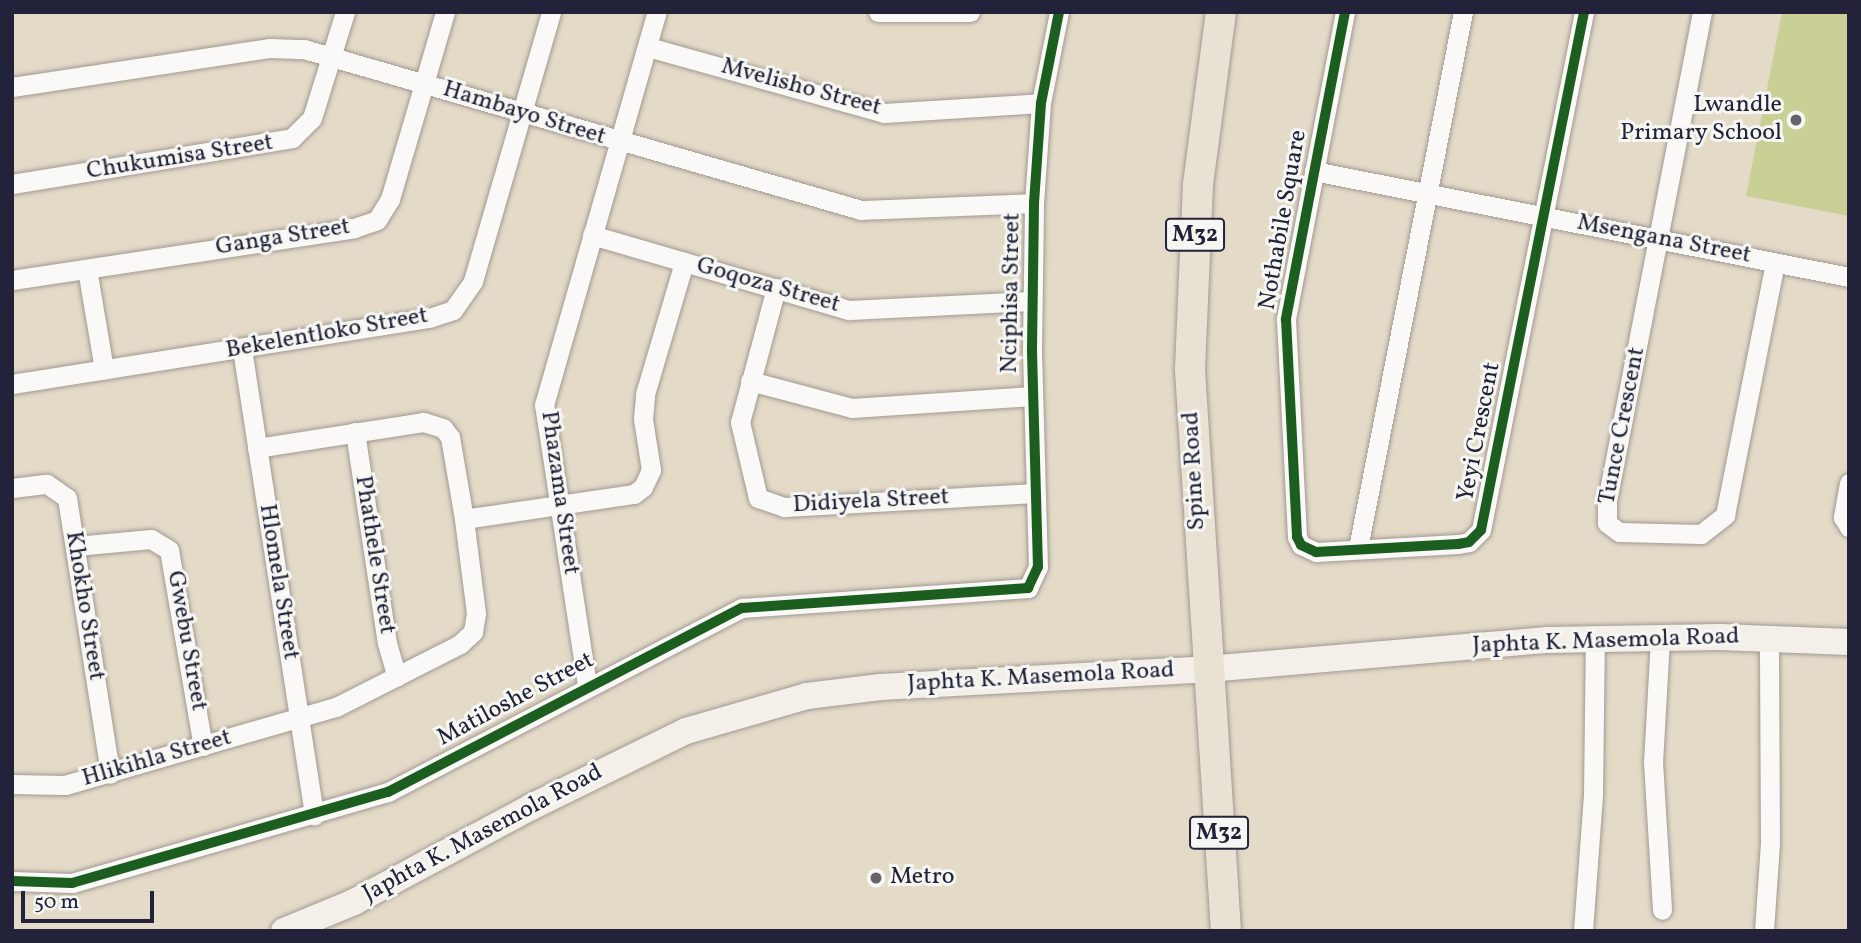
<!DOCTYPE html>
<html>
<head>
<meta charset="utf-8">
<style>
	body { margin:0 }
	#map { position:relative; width:1861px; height:943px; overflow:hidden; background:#e4dac8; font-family:Vollkorn,serif }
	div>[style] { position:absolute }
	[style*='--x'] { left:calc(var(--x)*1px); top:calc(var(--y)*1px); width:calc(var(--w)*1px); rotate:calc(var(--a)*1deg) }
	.green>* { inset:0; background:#cad095 }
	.roads { filter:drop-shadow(0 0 2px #a09a93) drop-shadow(0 0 2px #a09a93) }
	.street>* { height:19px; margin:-9.5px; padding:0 9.5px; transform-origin:9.5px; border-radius:9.5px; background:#fbf9f7 }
	.secondary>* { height:26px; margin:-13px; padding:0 13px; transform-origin:13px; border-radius:13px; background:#f4f0e9 }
	.primary>* { height:30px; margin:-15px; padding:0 15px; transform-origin:15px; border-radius:15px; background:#eae1d5 }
	.cycleway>* { height:10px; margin:-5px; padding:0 5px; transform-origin:5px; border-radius:5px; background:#1b5e20 }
	.dots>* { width:19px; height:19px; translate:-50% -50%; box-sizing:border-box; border:4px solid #f6f6f2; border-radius:50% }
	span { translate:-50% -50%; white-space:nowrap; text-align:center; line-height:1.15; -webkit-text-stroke:6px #f6f6f2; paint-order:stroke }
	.shield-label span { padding:2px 5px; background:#f6f6f2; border:2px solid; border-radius:5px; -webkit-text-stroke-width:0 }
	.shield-label { font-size:23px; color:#22223b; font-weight:700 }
	.street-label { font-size:24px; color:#22223b }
	.poi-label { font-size:24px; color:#22223b }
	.right { translate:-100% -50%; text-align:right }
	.left { translate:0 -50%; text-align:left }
	.frame { position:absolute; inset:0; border:14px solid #22223b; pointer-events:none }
	.scale { position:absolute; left:21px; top:891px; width:133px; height:32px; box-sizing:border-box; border:4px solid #22223b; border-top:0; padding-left:9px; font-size:21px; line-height:24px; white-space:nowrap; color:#22223b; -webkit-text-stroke:5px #f6f6f2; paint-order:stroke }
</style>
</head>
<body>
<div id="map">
	<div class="green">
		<i style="clip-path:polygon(1782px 12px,1849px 12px,1849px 216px,1746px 196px)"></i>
	</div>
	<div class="roads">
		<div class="street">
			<i style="--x:878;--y:12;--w:92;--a:0"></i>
			<i style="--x:1345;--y:12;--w:313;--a:100.9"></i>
			<i style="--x:1286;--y:319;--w:218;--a:87.1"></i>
			<i style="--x:1297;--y:537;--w:9;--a:63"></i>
			<i style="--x:1301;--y:545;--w:17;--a:25"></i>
			<i style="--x:1316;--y:552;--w:142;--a:-3.2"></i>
			<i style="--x:1458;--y:544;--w:11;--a:-10"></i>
			<i style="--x:1469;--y:542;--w:17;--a:-45"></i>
			<i style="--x:1481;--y:530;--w:528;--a:-78.75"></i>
			<i style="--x:1702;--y:12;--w:498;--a:101"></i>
			<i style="--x:1607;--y:501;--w:22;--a:90"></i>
			<i style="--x:1607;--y:523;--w:15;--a:37"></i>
			<i style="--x:1619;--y:532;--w:82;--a:1.4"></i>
			<i style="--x:1701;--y:534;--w:31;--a:-38"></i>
			<i style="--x:1725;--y:515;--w:257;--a:-78.8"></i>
			<i style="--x:648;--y:47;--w:245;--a:15.6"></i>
			<i style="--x:884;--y:113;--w:157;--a:-3.6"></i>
			<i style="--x:12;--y:87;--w:261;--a:-8.6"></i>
			<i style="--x:270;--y:48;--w:34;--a:2"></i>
			<i style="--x:304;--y:49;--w:580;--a:16.12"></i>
			<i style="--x:861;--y:210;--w:173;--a:-2.3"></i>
			<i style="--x:1314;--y:171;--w:545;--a:11.21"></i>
			<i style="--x:12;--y:184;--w:284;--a:-9.3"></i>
			<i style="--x:292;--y:138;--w:28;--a:-45"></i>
			<i style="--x:312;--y:118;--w:111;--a:-72.7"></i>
			<i style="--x:592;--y:235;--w:268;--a:16.3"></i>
			<i style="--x:849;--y:310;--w:183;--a:-2.8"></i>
			<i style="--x:87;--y:269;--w:102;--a:80.4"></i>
			<i style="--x:12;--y:280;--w:346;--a:-8.6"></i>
			<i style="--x:354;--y:228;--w:24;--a:-19"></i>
			<i style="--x:377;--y:220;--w:25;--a:-58"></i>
			<i style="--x:390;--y:199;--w:195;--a:-73.6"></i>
			<i style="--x:776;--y:288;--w:139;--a:105"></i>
			<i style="--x:740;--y:422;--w:78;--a:76.7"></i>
			<i style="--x:758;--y:498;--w:28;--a:19"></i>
			<i style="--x:784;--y:507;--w:252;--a:-3.2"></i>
			<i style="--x:242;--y:349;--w:472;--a:81.2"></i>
			<i style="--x:750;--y:381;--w:106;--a:14.8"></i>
			<i style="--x:852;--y:408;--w:181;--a:-3.8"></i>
			<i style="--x:12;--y:384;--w:422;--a:-9"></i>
			<i style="--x:429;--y:318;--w:25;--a:-18"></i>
			<i style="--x:453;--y:310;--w:35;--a:-55"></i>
			<i style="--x:473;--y:281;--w:280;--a:-73.8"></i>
			<i style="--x:355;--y:432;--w:213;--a:81.4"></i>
			<i style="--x:387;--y:643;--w:35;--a:74"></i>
			<i style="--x:1849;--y:483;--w:35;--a:100"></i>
			<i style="--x:1843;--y:517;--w:12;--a:59"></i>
			<i style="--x:12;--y:488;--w:35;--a:-7"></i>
			<i style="--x:47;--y:484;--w:24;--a:35"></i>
			<i style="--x:67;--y:498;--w:279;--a:81.1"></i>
			<i style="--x:464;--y:519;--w:172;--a:-8.4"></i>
			<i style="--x:634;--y:494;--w:11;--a:-38"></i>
			<i style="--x:643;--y:487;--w:19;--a:-65"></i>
			<i style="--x:651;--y:470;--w:52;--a:-98.9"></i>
			<i style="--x:643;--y:419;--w:25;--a:-85"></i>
			<i style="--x:645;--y:394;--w:138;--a:-73.5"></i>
			<i style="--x:76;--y:546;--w:75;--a:-5.3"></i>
			<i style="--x:151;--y:539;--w:21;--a:31"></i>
			<i style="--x:169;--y:550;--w:199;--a:80.2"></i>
			<i style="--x:1358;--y:548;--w:546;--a:-78.92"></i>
			<i style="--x:1660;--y:638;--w:124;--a:93.2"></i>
			<i style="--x:1653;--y:762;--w:148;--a:86.5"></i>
			<i style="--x:587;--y:685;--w:283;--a:-98.7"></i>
			<i style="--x:544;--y:405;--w:409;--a:-74"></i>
			<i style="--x:12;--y:784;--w:53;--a:1.1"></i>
			<i style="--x:65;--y:785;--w:282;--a:-16.1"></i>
			<i style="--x:336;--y:707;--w:139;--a:-26.9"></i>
			<i style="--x:460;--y:644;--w:18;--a:-43"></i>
			<i style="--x:473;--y:632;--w:19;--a:-81"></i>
			<i style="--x:476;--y:613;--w:95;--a:-97.3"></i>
			<i style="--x:464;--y:519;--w:83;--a:-99.7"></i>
			<i style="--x:450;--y:437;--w:11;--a:-128"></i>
			<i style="--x:443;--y:428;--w:21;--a:-163"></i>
			<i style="--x:423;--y:422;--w:168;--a:171.1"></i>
			<i style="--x:12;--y:881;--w:60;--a:1.9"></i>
			<i style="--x:72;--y:883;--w:329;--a:-16.1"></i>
			<i style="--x:388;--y:792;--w:399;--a:-27.5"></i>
			<i style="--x:742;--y:608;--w:287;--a:-4"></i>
			<i style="--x:1028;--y:588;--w:23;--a:-65"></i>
			<i style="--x:1038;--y:567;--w:218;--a:-91.6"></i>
			<i style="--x:1032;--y:349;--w:146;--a:-89.2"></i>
			<i style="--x:1034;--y:203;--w:100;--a:-86"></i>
			<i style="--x:1041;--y:103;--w:93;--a:-78.8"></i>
			<i style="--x:1583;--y:931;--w:137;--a:-85.8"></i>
			<i style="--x:1593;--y:794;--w:155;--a:-89.3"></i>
			<i style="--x:1764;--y:931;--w:88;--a:-86.1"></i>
			<i style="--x:1770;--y:843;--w:205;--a:-90.3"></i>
		</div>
		<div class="secondary">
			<i style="--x:284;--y:931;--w:76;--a:-22.5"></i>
			<i style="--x:354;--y:902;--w:201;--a:-28.2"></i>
			<i style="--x:531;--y:807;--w:173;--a:-26.1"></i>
			<i style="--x:686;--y:731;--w:126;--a:-16.1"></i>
			<i style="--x:807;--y:696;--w:74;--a:-7"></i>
			<i style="--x:880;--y:687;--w:328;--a:-3.1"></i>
			<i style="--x:1208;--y:669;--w:341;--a:-4.9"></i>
			<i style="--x:1548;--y:640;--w:172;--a:-1"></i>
			<i style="--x:1720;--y:637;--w:129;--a:2.2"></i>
		</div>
		<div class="primary">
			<i style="--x:1221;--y:12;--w:175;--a:97.6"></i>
			<i style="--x:1198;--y:185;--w:185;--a:92.5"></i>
			<i style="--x:1190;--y:370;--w:562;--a:86.33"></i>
		</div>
	</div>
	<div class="cycleway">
		<i style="--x:1345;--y:12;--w:313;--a:100.9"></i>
		<i style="--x:1286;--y:319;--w:218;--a:87.1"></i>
		<i style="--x:1297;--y:537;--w:9;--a:63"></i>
		<i style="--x:1301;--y:545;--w:17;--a:25"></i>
		<i style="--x:1316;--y:552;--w:142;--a:-3.2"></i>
		<i style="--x:1458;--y:544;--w:11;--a:-10"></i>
		<i style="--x:1469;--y:542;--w:17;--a:-45"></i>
		<i style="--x:1481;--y:530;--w:528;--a:-78.75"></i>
		<i style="--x:12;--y:881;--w:60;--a:1.9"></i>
		<i style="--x:72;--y:883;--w:329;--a:-16.1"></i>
		<i style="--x:388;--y:792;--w:399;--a:-27.5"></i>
		<i style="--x:742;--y:608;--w:287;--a:-4"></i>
		<i style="--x:1028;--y:588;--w:23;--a:-65"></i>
		<i style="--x:1038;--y:567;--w:218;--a:-91.6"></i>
		<i style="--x:1032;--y:349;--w:146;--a:-89.2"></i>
		<i style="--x:1034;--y:203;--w:100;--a:-86"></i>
		<i style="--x:1041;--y:103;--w:93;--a:-78.8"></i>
	</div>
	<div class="dots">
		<i style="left:1796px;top:120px;background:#66626c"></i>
		<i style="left:876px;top:878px;background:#66626c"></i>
	</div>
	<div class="shield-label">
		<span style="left:1195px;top:235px">M32</span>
		<span style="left:1219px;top:833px">M32</span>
	</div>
	<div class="street-label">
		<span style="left:801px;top:88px;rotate:15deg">Mvelisho Street</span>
		<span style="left:524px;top:114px;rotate:17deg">Hambayo Street</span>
		<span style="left:180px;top:158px;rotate:-9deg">Chukumisa Street</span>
		<span style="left:1284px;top:220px;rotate:-80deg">Nothabile Square</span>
		<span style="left:283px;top:238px;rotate:-9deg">Ganga Street</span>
		<span style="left:1664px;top:240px;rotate:11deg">Msengana Street</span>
		<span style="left:768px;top:286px;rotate:16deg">Goqoza Street</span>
		<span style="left:1012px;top:293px;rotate:-89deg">Nciphisa Street</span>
		<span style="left:327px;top:334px;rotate:-10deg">Bekelentloko Street</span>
		<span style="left:1623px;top:426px;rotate:-79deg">Tunce Crescent</span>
		<span style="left:1480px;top:432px;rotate:-79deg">Yeyi Crescent</span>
		<span style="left:1195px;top:471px;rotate:-93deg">Spine Road</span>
		<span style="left:559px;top:493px;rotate:82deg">Phazama Street</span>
		<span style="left:871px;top:502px;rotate:-3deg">Didiyela Street</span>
		<span style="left:374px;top:555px;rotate:81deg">Phathele Street</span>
		<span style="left:278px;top:582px;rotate:81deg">Hlomela Street</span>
		<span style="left:84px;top:606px;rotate:81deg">Khokho Street</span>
		<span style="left:186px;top:641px;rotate:80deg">Gwebu Street</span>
		<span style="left:1606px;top:642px;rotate:-2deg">Japhta K. Masemola Road</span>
		<span style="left:1041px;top:678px;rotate:-3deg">Japhta K. Masemola Road</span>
		<span style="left:516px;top:700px;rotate:-28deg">Matiloshe Street</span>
		<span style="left:157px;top:759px;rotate:-16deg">Hlikihla Street</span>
		<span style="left:483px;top:834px;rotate:-28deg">Japhta K. Masemola Road</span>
	</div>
	<div class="poi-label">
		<span class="right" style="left:1782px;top:120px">Lwandle<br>Primary School</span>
		<span class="left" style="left:890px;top:878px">Metro</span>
	</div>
	<div class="frame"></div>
	<div class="scale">50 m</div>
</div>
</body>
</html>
